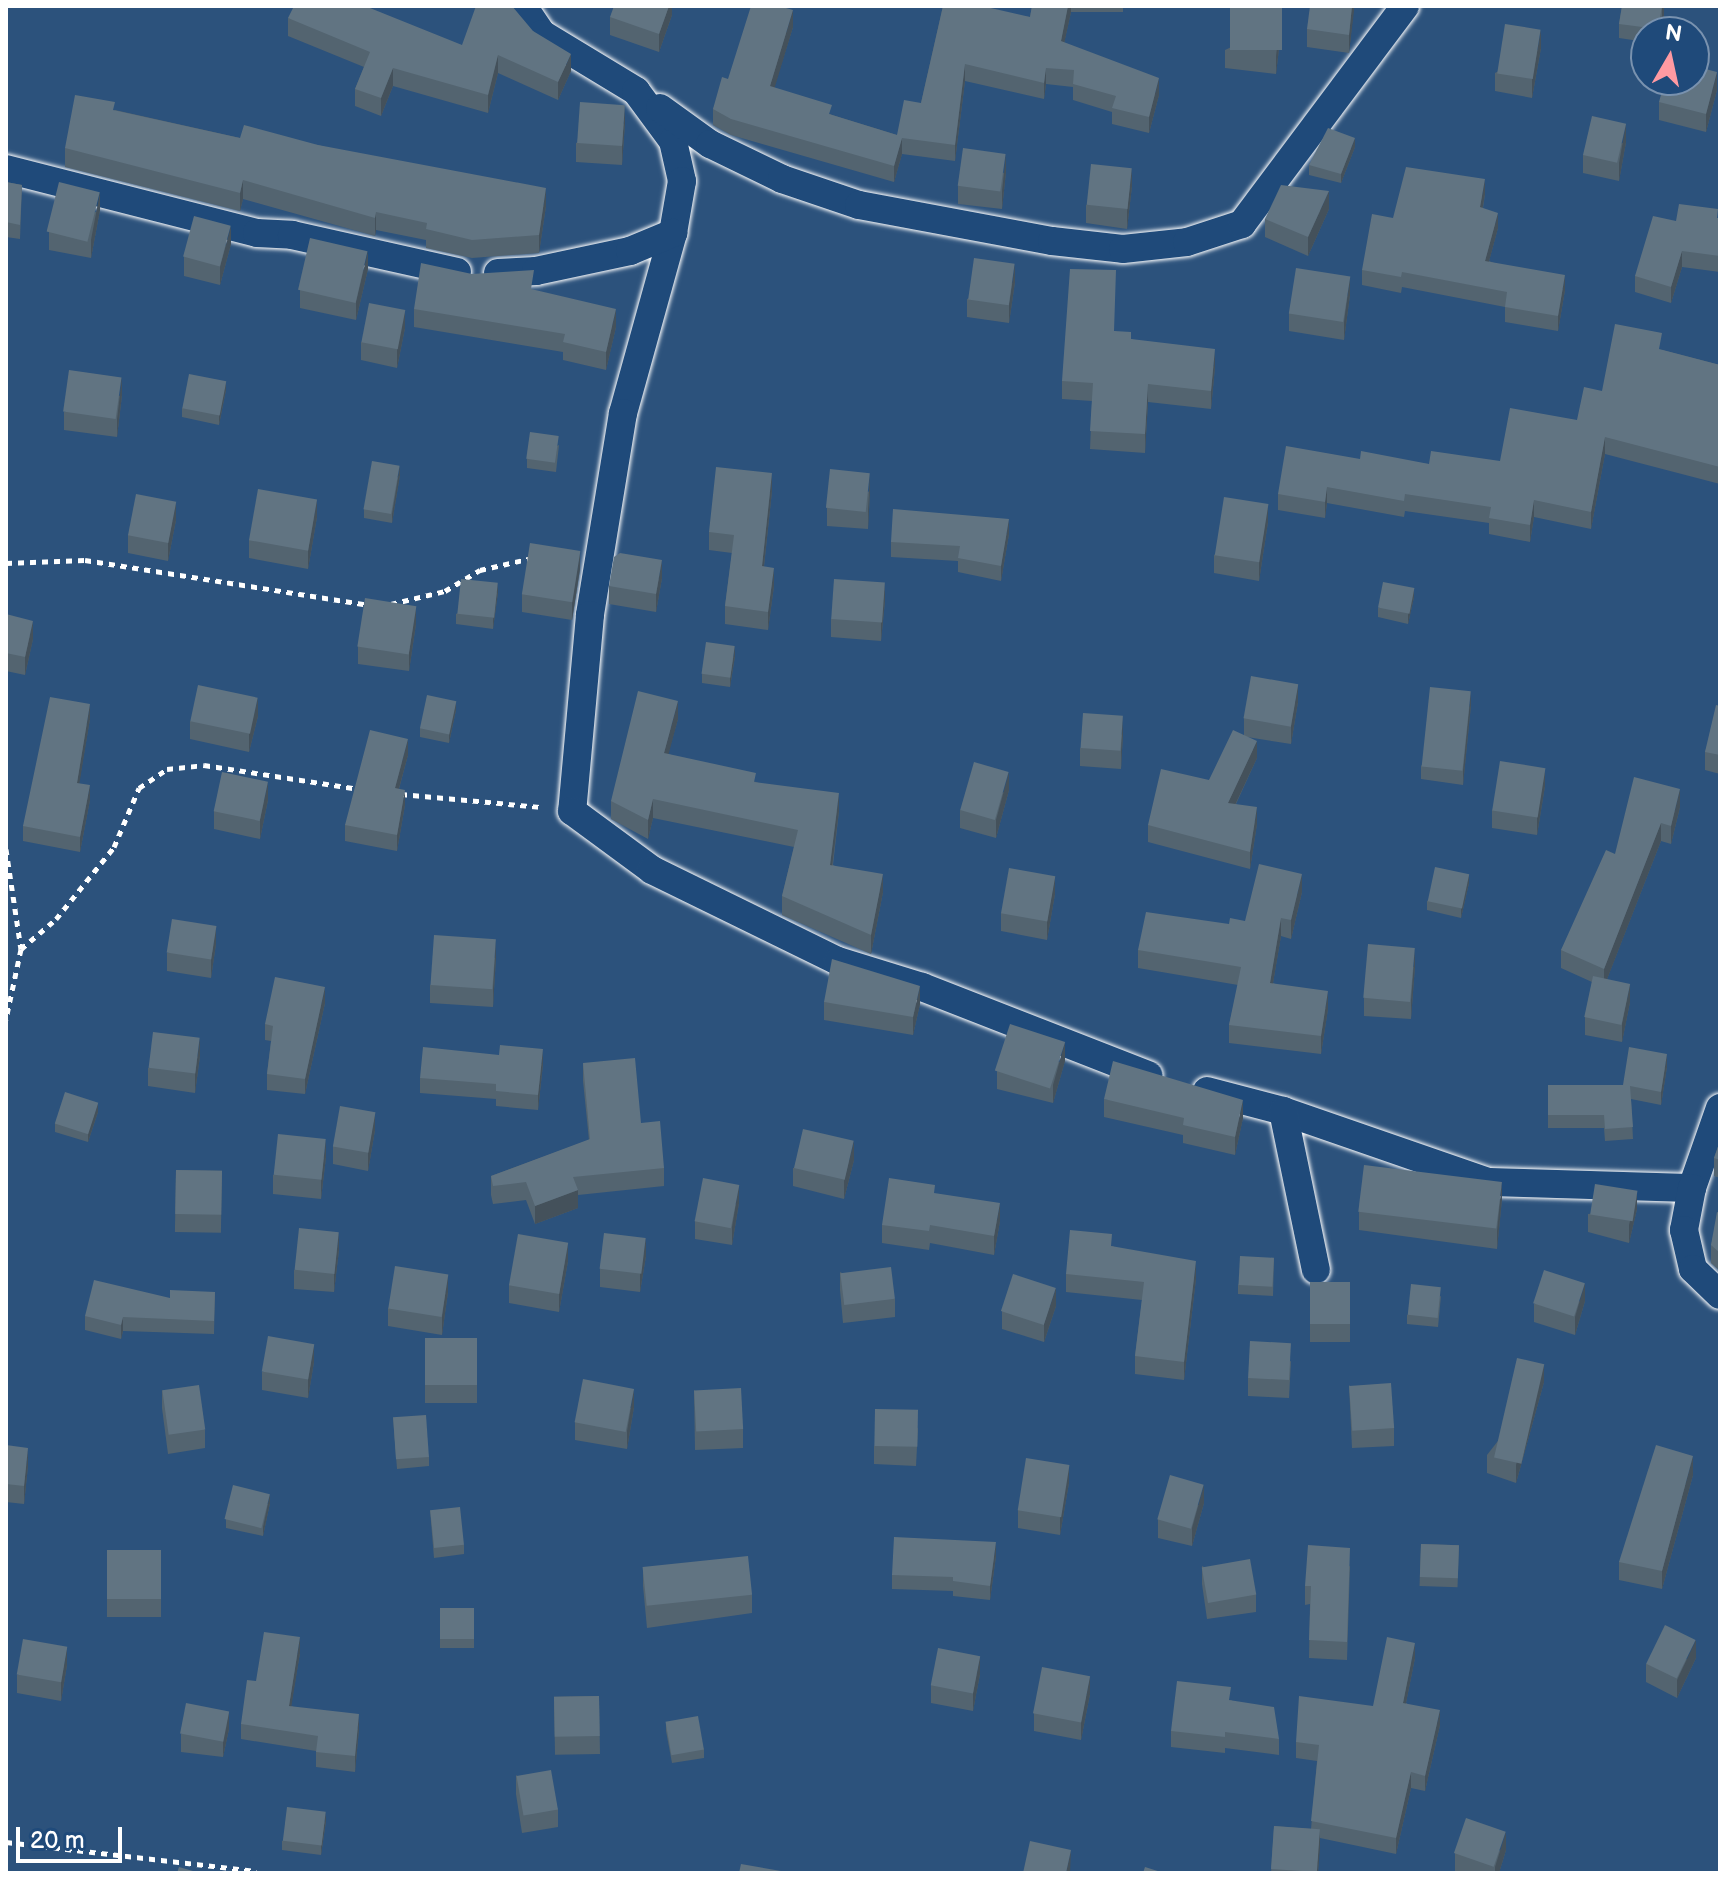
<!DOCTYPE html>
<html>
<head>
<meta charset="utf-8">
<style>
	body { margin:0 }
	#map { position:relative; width:1726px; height:1879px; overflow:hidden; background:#2c527c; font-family:"Balsamiq Sans",sans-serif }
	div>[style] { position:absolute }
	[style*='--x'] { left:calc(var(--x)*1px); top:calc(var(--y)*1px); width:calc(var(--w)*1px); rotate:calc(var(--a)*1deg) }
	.path>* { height:5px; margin-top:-2.5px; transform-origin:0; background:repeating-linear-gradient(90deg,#fff 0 6px,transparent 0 12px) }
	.roads { filter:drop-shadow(0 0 2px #fff) drop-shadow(0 0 2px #fff) }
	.street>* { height:28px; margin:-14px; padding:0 14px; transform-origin:14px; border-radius:14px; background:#1f4a7a }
	.wall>* { inset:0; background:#536470; transform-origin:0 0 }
	.shaded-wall>* { inset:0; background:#44515b; transform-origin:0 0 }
	.building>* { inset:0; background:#617482; transform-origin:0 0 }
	span { translate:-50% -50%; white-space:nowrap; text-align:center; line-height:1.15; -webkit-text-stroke:6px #1f4a7a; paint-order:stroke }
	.frame { position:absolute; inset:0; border:8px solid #fff; pointer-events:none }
	.north { position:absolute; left:1630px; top:16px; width:80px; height:80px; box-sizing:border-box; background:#1f4a7a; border:2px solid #7992af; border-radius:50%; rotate:9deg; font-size:22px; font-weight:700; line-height:32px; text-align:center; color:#fff }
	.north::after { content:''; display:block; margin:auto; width:28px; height:36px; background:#ff9aa2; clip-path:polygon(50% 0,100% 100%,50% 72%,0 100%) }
	.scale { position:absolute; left:16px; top:1827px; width:106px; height:36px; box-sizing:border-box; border:4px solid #fff; border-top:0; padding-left:10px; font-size:24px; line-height:28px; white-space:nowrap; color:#fff; -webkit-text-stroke:6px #1f4a7a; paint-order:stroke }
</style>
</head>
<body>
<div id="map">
	<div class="path">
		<i style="--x:6;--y:563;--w:79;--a:-2.2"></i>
		<i style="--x:85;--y:560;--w:288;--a:9"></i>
		<i style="--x:391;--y:604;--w:56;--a:-13.5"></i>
		<i style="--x:445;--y:591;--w:41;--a:-31"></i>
		<i style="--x:480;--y:570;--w:53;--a:-13"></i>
		<i style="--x:401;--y:794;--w:142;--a:5.3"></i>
		<i style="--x:6;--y:849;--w:101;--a:81.5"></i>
		<i style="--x:21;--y:949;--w:72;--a:102.1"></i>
		<i style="--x:21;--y:949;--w:46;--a:-40.6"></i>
		<i style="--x:56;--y:919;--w:92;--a:-51.1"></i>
		<i style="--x:114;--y:847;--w:64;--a:-67"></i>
		<i style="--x:139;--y:788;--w:34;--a:-34"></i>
		<i style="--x:167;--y:769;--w:37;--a:-6"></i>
		<i style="--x:204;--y:765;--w:157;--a:8.8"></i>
		<i style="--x:6;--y:1842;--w:252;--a:6.6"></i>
	</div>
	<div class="roads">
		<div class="street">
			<i style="--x:516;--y:6;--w:13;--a:29"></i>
			<i style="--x:527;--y:12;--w:27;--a:56"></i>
			<i style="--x:542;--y:34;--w:110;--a:31.2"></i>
			<i style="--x:636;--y:91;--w:62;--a:53.5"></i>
			<i style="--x:673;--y:141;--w:41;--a:77.3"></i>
			<i style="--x:682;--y:181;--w:53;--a:99.8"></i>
			<i style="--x:673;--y:233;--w:187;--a:105.5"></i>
			<i style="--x:623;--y:413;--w:205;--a:99.3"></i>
			<i style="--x:590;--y:615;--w:197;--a:95.2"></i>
			<i style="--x:572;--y:811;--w:99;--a:36.4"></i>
			<i style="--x:652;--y:870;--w:207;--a:26.1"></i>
			<i style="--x:838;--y:961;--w:88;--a:17.2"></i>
			<i style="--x:922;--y:987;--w:243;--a:21.3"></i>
			<i style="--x:660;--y:108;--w:62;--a:35.8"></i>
			<i style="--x:710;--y:144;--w:80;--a:25.9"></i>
			<i style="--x:782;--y:179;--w:81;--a:18.7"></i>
			<i style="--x:859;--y:205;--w:196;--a:10.6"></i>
			<i style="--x:1052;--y:241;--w:71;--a:6.4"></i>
			<i style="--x:1123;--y:249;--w:64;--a:-6.2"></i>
			<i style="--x:1187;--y:242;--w:58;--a:-18.1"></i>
			<i style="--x:1242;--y:224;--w:272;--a:-53.2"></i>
			<i style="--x:6;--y:169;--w:259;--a:14.3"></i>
			<i style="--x:257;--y:233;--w:35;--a:3"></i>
			<i style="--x:292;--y:235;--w:169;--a:12.6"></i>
			<i style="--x:498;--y:273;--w:38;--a:-3"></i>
			<i style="--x:536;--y:271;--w:96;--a:-12"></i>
			<i style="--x:630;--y:251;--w:47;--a:-22.7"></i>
			<i style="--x:1207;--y:1091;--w:79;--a:14.7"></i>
			<i style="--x:1283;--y:1111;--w:217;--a:19.1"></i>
			<i style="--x:1488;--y:1182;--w:204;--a:1.7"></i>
			<i style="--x:1720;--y:1108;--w:85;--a:109.3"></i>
			<i style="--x:1692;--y:1188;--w:43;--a:100.8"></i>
			<i style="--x:1684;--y:1230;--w:40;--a:77"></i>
			<i style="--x:1693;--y:1269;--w:37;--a:44"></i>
			<i style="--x:1283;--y:1111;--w:162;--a:78.3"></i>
		</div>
	</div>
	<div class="wall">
		<i style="clip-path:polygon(672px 6px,672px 15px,659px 52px,610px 35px,610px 17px)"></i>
		<i style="clip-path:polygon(943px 6px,1030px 17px,1032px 6px,1123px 6px,1123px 12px,1071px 12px,1064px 43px,1159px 95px,1149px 133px,1112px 124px,1112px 112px,1073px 100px,1073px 87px,1046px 84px,1044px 99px,965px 81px,955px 161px,902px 154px,894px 182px,731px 135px,713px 125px,713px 109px,728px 79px,793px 27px,774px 88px,832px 115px,897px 135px,921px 103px)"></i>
		<i style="clip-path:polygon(1354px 6px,1349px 53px,1307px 47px,1307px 29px)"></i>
		<i style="clip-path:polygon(1622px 6px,1664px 6px,1660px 32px,1646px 32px,1646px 42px,1619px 38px,1619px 24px)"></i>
		<i style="clip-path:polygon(288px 18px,462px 45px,533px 31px,571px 71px,558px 100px,498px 73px,488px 113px,393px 86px,381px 116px,355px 106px,355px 89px,364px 67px,288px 36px)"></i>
		<i style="clip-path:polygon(1282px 23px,1276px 74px,1225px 68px,1225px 50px)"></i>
		<i style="clip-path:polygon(1541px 48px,1532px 98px,1495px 91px,1495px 73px)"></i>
		<i style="clip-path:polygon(1717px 90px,1706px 132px,1659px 120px,1659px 102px)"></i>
		<i style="clip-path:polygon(115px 110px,240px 138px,318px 145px,546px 206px,539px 253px,472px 258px,426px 248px,426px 240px,376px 230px,375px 236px,243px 199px,240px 211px,65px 167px,65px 148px)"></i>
		<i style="clip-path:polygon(625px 123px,622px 165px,576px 162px,576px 143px)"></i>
		<i style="clip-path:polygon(1626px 142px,1619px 181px,1583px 173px,1583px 155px)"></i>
		<i style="clip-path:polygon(1355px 147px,1341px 183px,1309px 175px,1309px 165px)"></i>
		<i style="clip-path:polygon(1006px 172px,1002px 209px,958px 204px,958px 186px)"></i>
		<i style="clip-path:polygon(6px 182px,22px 185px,20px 239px,6px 237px)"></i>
		<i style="clip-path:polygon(1132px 186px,1127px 229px,1086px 223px,1086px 205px)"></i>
		<i style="clip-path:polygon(1485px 194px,1483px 208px,1498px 228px,1489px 261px,1565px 290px,1558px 331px,1505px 322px,1505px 307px,1402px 287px,1401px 293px,1362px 285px,1362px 270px,1393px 218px)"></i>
		<i style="clip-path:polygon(1329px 209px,1308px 256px,1265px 237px,1265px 219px)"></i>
		<i style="clip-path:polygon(100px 210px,91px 258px,49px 250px,49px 232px)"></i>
		<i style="clip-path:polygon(1718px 218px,1720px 218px,1720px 272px,1682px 267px,1671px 303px,1635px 292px,1635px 276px,1676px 221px)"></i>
		<i style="clip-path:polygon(231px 244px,220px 285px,184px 276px,184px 257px)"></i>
		<i style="clip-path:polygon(368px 269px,356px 320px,300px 308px,300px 290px)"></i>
		<i style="clip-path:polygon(1015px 282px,1009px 323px,967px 317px,967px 299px)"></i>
		<i style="clip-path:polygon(533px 290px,616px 327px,606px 370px,563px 360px,563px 352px,414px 327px,414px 309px)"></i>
		<i style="clip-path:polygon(1350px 295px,1344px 340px,1289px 331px,1289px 313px)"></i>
		<i style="clip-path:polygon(405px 328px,397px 368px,361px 360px,361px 342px)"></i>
		<i style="clip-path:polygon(1115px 331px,1131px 339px,1215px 367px,1211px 409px,1148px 402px,1145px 453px,1090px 449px,1092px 401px,1062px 399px,1062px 381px)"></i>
		<i style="clip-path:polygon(1662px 350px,1720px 365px,1720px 484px,1605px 454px,1591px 529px,1534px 517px,1530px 542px,1489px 534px,1489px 523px,1405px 511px,1404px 517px,1327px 503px,1325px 518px,1278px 510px,1278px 494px,1360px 459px,1429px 464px,1500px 461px,1577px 420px,1602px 391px)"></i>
		<i style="clip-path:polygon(226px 390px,219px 425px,182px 417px,182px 408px)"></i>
		<i style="clip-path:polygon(122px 395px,117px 437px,64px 430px,64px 412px)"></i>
		<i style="clip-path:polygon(559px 445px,556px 472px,527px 468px,527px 459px)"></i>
		<i style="clip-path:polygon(400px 475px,392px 523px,364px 518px,364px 509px)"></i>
		<i style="clip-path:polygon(772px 491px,764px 567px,774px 586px,768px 630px,725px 624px,725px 606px,732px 553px,709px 550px,709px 532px)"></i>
		<i style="clip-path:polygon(870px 491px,868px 529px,827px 526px,827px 508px)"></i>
		<i style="clip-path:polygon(317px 517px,308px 569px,249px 558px,249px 540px)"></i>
		<i style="clip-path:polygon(176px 520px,168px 561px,128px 553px,128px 535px)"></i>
		<i style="clip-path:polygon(1268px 522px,1259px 581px,1214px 573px,1214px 555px)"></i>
		<i style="clip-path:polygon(1009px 534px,1001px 581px,958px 572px,958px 561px,891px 557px,891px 542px)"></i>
		<i style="clip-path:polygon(580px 569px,572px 620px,522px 612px,522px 594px)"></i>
		<i style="clip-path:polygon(662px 578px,656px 612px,609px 604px,609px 586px)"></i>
		<i style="clip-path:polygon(498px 592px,493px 629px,456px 624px,456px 614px)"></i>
		<i style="clip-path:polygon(1414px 597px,1408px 624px,1378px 617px,1378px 608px)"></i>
		<i style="clip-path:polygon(885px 601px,881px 641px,831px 637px,831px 619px)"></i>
		<i style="clip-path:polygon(6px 614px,33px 639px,25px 675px,6px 671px)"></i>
		<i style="clip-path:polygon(416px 624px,409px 671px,358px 664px,358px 646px)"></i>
		<i style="clip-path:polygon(735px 656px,730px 687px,702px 683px,702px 674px)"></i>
		<i style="clip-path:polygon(1298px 702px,1291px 744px,1247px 737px,1257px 758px,1236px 804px,1257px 824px,1250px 869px,1148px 842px,1148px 825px,1209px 780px,1244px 735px,1244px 718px)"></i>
		<i style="clip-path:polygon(1471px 705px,1463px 785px,1421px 779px,1421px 766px)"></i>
		<i style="clip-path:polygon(1720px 706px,1720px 774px,1705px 770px,1705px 752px)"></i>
		<i style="clip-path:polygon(456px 710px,449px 743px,420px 737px,420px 728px)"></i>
		<i style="clip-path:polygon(258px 716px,249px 752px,190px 739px,190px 721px)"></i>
		<i style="clip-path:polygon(90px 719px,79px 783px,90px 800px,80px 852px,23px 841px,23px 826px)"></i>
		<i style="clip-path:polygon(678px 719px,668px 754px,756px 782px,839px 811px,833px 865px,883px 892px,871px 954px,782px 915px,782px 896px,794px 847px,653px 818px,648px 839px,611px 819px,611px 801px)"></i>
		<i style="clip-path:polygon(1123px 734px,1121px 769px,1080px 766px,1080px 748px)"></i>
		<i style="clip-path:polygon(408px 755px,399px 789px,405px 805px,397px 851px,345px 841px,345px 825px)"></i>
		<i style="clip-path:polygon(1545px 786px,1537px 835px,1492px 828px,1492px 810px)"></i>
		<i style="clip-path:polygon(1009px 790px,996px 838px,960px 828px,960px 810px)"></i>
		<i style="clip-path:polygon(268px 800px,260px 839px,214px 829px,214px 811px)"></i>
		<i style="clip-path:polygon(1680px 807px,1671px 844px,1661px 841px,1607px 979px,1630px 1002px,1622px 1042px,1585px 1035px,1585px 1017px,1592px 982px,1561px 968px,1561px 950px,1615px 854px)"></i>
		<i style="clip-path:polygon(1469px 883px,1461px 918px,1427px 910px,1427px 901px)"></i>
		<i style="clip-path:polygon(1302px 892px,1291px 939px,1281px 936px,1273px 983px,1328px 1009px,1321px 1054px,1229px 1043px,1229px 1025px,1238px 985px,1138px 968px,1138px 950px,1229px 924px,1245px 921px)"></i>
		<i style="clip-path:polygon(1055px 894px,1047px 940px,1001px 931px,1001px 913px)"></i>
		<i style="clip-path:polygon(216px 944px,211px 978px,167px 971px,167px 953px)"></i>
		<i style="clip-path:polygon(496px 957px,493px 1007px,430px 1003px,430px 985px)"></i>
		<i style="clip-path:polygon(1415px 966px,1411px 1019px,1364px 1016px,1364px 998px)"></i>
		<i style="clip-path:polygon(824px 1002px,920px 1004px,913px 1035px,824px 1020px)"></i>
		<i style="clip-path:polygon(325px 1003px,305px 1094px,267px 1090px,267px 1074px,271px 1041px,265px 1040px,265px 1024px)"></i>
		<i style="clip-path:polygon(200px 1056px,195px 1093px,148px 1086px,148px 1068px)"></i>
		<i style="clip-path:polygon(1065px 1061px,1053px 1103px,997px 1089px,997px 1071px)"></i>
		<i style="clip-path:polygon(583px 1063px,641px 1123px,664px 1168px,664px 1186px,578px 1195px,578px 1208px,535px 1224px,526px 1200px,493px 1204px,491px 1195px,491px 1176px,589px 1140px,583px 1081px)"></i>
		<i style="clip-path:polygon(543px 1064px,538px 1110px,496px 1106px,496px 1099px,420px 1093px,420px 1078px)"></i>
		<i style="clip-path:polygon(1667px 1067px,1661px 1105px,1631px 1099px,1633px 1139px,1605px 1141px,1604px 1128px,1548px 1128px,1548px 1085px,1623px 1085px)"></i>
		<i style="clip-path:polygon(1104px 1099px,1243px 1118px,1235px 1155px,1183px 1143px,1183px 1135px,1104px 1117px)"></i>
		<i style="clip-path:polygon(98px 1112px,88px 1142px,55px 1132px,55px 1123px)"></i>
		<i style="clip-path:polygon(375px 1130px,368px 1171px,333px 1164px,333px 1146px)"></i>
		<i style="clip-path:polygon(1720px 1141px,1720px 1178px,1714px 1176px,1714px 1158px)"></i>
		<i style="clip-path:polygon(326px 1157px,321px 1199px,273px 1194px,273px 1175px)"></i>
		<i style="clip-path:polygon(854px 1160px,844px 1199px,793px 1186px,793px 1168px)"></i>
		<i style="left:176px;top:1170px;width:46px;height:62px;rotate:1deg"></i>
		<i style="clip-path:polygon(1502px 1199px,1497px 1249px,1359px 1230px,1359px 1212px)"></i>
		<i style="clip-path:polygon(739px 1203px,732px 1245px,695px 1239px,695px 1221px)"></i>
		<i style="clip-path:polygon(1637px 1209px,1629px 1243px,1588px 1232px,1588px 1214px)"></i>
		<i style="clip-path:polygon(1720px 1213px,1720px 1271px,1711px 1263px,1711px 1245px)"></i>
		<i style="clip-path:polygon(1000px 1221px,994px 1255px,930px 1243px,929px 1250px,882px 1243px,882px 1225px)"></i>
		<i style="clip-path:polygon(1112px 1246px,1196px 1279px,1184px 1380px,1135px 1374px,1135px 1356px,1142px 1300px,1066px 1292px,1066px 1274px)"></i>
		<i style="clip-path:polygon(339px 1250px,334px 1292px,294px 1289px,294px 1270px)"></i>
		<i style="clip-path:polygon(646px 1256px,640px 1292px,600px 1287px,600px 1269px)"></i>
		<i style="clip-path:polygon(1274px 1258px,1273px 1296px,1238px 1294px,1238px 1285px)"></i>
		<i style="clip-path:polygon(568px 1261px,559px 1312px,509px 1303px,509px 1285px)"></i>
		<i style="clip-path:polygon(840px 1272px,895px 1299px,895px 1317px,843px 1323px,840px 1290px)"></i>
		<i style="left:1310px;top:1282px;width:40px;height:60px"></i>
		<i style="clip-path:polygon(215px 1292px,214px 1334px,123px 1331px,121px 1339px,85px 1330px,85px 1316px,170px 1298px)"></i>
		<i style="clip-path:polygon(448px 1292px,442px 1335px,388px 1326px,388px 1308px)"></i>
		<i style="clip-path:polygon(1441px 1296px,1438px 1327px,1407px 1324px,1407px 1315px)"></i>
		<i style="clip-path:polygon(1585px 1301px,1575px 1335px,1534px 1322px,1534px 1304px)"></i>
		<i style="clip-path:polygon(1056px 1306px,1044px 1342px,1002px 1329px,1002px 1311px)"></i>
		<i style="left:425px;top:1338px;width:52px;height:65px"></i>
		<i style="clip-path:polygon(1291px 1361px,1289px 1398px,1248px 1396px,1248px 1378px)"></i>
		<i style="clip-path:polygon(314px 1362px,308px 1398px,262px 1390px,262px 1372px)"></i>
		<i style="clip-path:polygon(1544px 1382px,1516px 1483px,1487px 1473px,1487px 1455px)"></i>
		<i style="clip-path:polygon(1349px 1385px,1394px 1428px,1394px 1446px,1352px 1448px)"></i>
		<i style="clip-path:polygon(162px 1390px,205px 1430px,205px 1448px,168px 1454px,162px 1408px)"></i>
		<i style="clip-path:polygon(694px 1390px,743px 1429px,743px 1448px,695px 1450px)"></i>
		<i style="clip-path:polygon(634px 1407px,627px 1449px,575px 1440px,575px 1422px)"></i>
		<i style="clip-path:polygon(393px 1417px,429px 1457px,429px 1466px,397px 1469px)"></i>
		<i style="clip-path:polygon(918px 1428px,916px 1466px,874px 1464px,874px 1446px)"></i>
		<i style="clip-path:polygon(6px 1445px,28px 1466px,24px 1504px,6px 1502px)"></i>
		<i style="clip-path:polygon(1693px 1475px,1662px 1589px,1619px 1580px,1619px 1562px)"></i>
		<i style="clip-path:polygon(1069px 1483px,1060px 1535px,1018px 1528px,1018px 1510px)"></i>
		<i style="clip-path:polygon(270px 1503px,263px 1536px,226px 1528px,226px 1519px)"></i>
		<i style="clip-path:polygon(1204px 1503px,1192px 1546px,1158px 1538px,1158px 1519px)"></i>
		<i style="clip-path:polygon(430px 1510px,464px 1545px,464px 1554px,434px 1558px)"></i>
		<i style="left:1421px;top:1544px;width:38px;height:42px;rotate:2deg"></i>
		<i style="left:107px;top:1550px;width:54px;height:67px"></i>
		<i style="clip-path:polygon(996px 1556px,990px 1600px,953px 1596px,953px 1591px,892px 1589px,892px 1575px)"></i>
		<i style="clip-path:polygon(1202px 1566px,1256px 1594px,1256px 1612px,1207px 1619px,1202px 1584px)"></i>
		<i style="clip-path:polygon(1350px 1566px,1347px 1660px,1309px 1658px,1310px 1604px,1305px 1605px,1305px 1586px)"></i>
		<i style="clip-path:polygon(643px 1568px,752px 1595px,752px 1613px,647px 1628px,643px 1586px)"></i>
		<i style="left:440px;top:1608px;width:34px;height:40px"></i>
		<i style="clip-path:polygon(300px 1653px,291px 1706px,359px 1729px,355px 1772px,316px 1767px,316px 1751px,241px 1739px,241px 1724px,256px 1681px)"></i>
		<i style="clip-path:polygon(1415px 1658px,1406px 1703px,1440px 1725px,1425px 1791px,1411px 1788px,1396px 1854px,1320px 1838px,1318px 1873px,1271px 1873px,1274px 1826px,1311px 1829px,1317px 1761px,1296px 1758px,1296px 1742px,1373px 1706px)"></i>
		<i style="clip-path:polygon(1696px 1658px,1677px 1698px,1646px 1682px,1646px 1664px)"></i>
		<i style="clip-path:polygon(67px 1665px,61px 1701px,17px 1693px,17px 1675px)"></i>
		<i style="clip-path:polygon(980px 1674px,973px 1711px,931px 1703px,931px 1685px)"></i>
		<i style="clip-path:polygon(1090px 1694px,1081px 1740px,1034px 1731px,1034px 1713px)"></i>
		<i style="left:599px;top:1696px;width:58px;height:45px;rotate:89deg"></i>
		<i style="clip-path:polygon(1231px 1700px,1279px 1739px,1279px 1755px,1225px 1748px,1225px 1753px,1171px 1747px,1171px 1731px)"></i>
		<i style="clip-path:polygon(666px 1722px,704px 1749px,704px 1758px,672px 1763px,666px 1731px)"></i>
		<i style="clip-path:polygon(229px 1729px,223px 1757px,181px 1752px,181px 1734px)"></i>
		<i style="clip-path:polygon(516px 1775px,558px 1809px,558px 1827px,522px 1833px,516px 1794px)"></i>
		<i style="clip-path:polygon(326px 1821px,321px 1855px,282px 1850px,282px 1841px)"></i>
		<i style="clip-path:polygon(1506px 1850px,1499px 1873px,1460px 1873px,1455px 1871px,1455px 1853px)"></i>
	</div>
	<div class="shaded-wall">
		<i style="clip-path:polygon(669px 6px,672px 6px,672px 15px,659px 52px,659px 34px)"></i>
		<i style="clip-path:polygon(1068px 6px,1071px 6px,1071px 12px,1061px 58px,1061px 41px)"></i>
		<i style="clip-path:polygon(1282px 6px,1282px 23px,1276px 74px,1276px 56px)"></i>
		<i style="clip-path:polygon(1352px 6px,1354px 6px,1354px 11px,1349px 53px,1349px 35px)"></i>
		<i style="left:1662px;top:6px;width:2px;height:26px"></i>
		<i style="clip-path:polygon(793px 10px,793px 27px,770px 103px,770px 86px)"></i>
		<i style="clip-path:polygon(1541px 30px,1541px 48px,1532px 98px,1532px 80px)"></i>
		<i style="clip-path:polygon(571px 54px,571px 71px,558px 100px,558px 82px)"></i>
		<i style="clip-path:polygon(498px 55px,498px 73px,488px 113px,488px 95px)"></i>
		<i style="clip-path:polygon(965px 64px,965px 81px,955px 161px,955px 145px)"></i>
		<i style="clip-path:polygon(393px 68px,393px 86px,381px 116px,381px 98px)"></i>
		<i style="clip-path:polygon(1046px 68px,1046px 84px,1044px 99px,1044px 83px)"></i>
		<i style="clip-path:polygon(1717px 72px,1717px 90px,1706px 132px,1706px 114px)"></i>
		<i style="clip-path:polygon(1159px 78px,1159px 95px,1149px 133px,1149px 117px)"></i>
		<i style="clip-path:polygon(625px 105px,625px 123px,622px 165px,622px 147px)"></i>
		<i style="clip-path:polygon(1626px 124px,1626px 142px,1619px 181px,1619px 163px)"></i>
		<i style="clip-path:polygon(902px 138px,902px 154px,894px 182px,894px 166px)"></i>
		<i style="clip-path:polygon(1355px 138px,1355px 147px,1341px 183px,1341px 174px)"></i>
		<i style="clip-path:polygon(1006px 154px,1006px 172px,1002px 209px,1002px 191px)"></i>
		<i style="clip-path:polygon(1132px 168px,1132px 186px,1127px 229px,1127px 211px)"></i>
		<i style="clip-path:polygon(1485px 179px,1485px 194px,1480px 223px,1480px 207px)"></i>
		<i style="clip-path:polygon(243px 180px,243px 199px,240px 211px,240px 193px)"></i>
		<i style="clip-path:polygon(546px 188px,546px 206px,539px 253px,539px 235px)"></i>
		<i style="clip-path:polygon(1329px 191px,1329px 209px,1308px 256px,1308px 237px)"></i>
		<i style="clip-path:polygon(100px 192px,100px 210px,91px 258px,91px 240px)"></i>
		<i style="clip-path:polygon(376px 212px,376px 230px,375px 236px,375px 218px)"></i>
		<i style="clip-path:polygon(1498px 213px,1498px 228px,1485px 276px,1485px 261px)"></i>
		<i style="clip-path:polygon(231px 226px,231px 244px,220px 285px,220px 267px)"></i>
		<i style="clip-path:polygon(368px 251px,368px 269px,356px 320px,356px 302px)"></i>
		<i style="clip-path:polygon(1682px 251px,1682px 267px,1671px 303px,1671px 287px)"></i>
		<i style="clip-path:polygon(1015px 264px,1015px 282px,1009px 323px,1009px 305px)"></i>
		<i style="clip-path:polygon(1565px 275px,1565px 290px,1558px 331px,1558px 316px)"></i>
		<i style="clip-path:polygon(1350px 277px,1350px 295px,1344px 340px,1344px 322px)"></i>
		<i style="clip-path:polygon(616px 309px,616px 327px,606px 370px,606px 352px)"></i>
		<i style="clip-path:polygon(405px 310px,405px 328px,397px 368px,397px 350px)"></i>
		<i style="clip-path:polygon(1215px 349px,1215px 367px,1211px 409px,1211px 391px)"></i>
		<i style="clip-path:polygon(122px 377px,122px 395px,117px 437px,117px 419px)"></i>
		<i style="clip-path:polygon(226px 381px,226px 390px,219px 425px,219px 416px)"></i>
		<i style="clip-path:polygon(1148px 384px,1148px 402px,1145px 453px,1145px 434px)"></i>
		<i style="clip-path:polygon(1605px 437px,1605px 454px,1591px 529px,1591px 512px)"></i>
		<i style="clip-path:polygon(400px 466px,400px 475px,392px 523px,392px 514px)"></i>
		<i style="clip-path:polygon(772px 473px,772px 491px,762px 584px,762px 566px)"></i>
		<i style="clip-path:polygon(870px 473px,870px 491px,868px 529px,868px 511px)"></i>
		<i style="clip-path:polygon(1327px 487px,1327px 503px,1325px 518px,1325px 502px)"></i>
		<i style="clip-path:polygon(317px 499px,317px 517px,308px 569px,308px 551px)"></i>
		<i style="clip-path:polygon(1534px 500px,1534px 517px,1530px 542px,1530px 525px)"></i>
		<i style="clip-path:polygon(176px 502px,176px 520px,168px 561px,168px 543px)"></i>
		<i style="clip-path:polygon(1268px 504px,1268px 522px,1259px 581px,1259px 562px)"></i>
		<i style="clip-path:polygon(1009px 519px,1009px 534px,1001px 581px,1001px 566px)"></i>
		<i style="clip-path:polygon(580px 551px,580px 569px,572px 620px,572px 602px)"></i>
		<i style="clip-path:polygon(662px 560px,662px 578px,656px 612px,656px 594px)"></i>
		<i style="clip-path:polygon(774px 568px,774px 586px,768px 630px,768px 612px)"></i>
		<i style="clip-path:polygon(498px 583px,498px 592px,493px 629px,493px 620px)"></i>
		<i style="clip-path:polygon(885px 583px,885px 601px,881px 641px,881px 623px)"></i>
		<i style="clip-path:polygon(1414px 588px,1414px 597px,1408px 624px,1408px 615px)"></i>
		<i style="clip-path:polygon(416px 606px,416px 624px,409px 671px,409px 653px)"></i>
		<i style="clip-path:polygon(33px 621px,33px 639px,25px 675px,25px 657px)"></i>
		<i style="clip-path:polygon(735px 646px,735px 656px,730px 687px,730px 678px)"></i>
		<i style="clip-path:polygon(1298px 684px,1298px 702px,1291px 744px,1291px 726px)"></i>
		<i style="clip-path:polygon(1471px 691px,1471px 705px,1463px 785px,1463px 771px)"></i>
		<i style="clip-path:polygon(258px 698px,258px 716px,249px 752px,249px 734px)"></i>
		<i style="clip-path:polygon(456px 701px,456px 710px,449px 743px,449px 733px)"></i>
		<i style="clip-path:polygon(678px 701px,678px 719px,664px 771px,664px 753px)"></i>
		<i style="clip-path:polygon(90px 704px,90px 719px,77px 798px,77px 783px)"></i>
		<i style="clip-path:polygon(1123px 716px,1123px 734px,1121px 769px,1121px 751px)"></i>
		<i style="clip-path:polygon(408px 739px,408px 755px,395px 803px,395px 788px)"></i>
		<i style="clip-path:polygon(1257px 741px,1257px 758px,1228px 820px,1228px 803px)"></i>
		<i style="clip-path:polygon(1545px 768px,1545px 786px,1537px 835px,1537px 817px)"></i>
		<i style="clip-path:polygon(1009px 772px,1009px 790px,996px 838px,996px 820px)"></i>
		<i style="clip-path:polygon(268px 782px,268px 800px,260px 839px,260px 820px)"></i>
		<i style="clip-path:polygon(90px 785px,90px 800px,80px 852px,80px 837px)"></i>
		<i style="clip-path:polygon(1680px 789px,1680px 807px,1671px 844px,1671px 826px)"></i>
		<i style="clip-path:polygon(405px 790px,405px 805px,397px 851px,397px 835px)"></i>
		<i style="clip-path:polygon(839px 793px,839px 811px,830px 883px,830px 865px)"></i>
		<i style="clip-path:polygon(653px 799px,653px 818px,648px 839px,648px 820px)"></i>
		<i style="clip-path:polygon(1257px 807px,1257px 824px,1250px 869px,1250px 852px)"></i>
		<i style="clip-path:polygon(1661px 823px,1661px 841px,1604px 987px,1604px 969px)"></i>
		<i style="clip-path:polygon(883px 874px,883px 892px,871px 954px,871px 935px)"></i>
		<i style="clip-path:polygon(1302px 874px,1302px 892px,1291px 939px,1291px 920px)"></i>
		<i style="clip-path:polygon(1469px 874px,1469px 883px,1461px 918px,1461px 909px)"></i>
		<i style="clip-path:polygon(1055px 876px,1055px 894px,1047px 940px,1047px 921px)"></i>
		<i style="clip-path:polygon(1281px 918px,1281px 936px,1270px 1001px,1270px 983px)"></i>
		<i style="clip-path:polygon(216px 926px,216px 944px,211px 978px,211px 960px)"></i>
		<i style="clip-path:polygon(496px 939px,496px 957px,493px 1007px,493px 989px)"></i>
		<i style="clip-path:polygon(1415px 948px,1415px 966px,1411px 1019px,1411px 1001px)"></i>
		<i style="clip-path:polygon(1630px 984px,1630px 1002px,1622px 1042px,1622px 1024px)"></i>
		<i style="clip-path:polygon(920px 986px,920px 1004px,913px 1035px,913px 1017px)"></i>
		<i style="clip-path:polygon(325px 987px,325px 1003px,305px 1094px,305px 1079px)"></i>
		<i style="clip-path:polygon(1328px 991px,1328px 1009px,1321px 1054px,1321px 1036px)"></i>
		<i style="clip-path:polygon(200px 1038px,200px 1056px,195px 1093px,195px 1074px)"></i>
		<i style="clip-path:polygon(1065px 1042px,1065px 1061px,1053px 1103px,1053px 1085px)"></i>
		<i style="clip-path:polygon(543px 1049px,543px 1064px,538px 1110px,538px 1095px)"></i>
		<i style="clip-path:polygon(1667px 1054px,1667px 1067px,1661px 1105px,1661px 1092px)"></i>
		<i style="clip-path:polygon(1243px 1100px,1243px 1118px,1235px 1155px,1235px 1137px)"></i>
		<i style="clip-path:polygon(98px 1103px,98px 1112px,88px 1142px,88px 1133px)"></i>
		<i style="clip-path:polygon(375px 1112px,375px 1130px,368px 1171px,368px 1153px)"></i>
		<i style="clip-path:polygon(326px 1139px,326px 1157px,321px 1199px,321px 1181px)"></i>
		<i style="clip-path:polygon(854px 1141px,854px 1160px,844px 1199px,844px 1181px)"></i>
		<i style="clip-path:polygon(1502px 1181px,1502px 1199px,1497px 1249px,1497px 1231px)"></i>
		<i style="clip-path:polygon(739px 1185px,739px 1203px,732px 1245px,732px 1227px)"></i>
		<i style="clip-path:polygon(578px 1190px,578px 1208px,535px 1224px,535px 1206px)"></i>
		<i style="clip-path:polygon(1637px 1191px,1637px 1209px,1629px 1243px,1629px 1225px)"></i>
		<i style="clip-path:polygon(1000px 1203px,1000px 1221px,994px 1255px,994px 1236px)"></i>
		<i style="clip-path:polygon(339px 1232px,339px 1250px,334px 1292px,334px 1274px)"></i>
		<i style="clip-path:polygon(646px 1238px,646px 1256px,640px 1292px,640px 1274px)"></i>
		<i style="clip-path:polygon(568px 1243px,568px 1261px,559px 1312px,559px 1294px)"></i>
		<i style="clip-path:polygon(1196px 1261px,1196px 1279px,1184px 1380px,1184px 1362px)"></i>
		<i style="clip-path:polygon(448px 1274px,448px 1292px,442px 1335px,442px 1317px)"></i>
		<i style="clip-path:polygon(1585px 1283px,1585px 1301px,1575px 1335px,1575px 1317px)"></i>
		<i style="clip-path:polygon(1056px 1288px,1056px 1306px,1044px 1342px,1044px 1324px)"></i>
		<i style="clip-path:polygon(123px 1317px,123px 1331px,121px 1339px,121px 1325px)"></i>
		<i style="clip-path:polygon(314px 1344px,314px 1362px,308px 1398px,308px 1380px)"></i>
		<i style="clip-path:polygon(1544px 1364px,1544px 1382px,1516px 1483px,1516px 1465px)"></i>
		<i style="clip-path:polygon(634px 1389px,634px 1407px,627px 1449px,627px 1431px)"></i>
		<i style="clip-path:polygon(28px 1448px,28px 1466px,24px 1504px,24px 1486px)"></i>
		<i style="clip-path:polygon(1693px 1456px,1693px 1475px,1662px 1589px,1662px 1571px)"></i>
		<i style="clip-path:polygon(1069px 1465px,1069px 1483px,1060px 1535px,1060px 1517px)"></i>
		<i style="clip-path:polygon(1204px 1485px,1204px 1503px,1192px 1546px,1192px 1528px)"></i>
		<i style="clip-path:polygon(270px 1494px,270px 1503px,263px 1536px,263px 1527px)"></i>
		<i style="clip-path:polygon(996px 1542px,996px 1556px,990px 1600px,990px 1586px)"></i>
		<i style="clip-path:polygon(300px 1637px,300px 1653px,289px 1721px,289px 1706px)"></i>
		<i style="clip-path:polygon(1696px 1640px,1696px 1658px,1677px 1698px,1677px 1680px)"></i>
		<i style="clip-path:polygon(1415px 1643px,1415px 1658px,1403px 1718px,1403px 1703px)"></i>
		<i style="clip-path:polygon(67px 1647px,67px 1665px,61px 1701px,61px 1683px)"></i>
		<i style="clip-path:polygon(980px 1656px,980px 1674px,973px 1711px,973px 1693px)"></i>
		<i style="clip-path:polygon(1090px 1676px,1090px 1694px,1081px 1740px,1081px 1722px)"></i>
		<i style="clip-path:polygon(1440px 1710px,1440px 1725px,1425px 1791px,1425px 1776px)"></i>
		<i style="clip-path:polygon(229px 1711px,229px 1729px,223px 1757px,223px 1739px)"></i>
		<i style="clip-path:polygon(359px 1714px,359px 1729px,355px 1772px,355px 1756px)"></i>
		<i style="clip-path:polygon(1411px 1772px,1411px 1788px,1396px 1854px,1396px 1838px)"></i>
		<i style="clip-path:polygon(326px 1812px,326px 1821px,321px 1855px,321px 1846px)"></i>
		<i style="clip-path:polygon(1320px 1829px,1320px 1848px,1318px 1873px,1316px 1873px)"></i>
		<i style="clip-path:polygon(1506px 1832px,1506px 1850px,1499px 1873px,1495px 1873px,1495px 1867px)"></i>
		<i style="clip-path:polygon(1071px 1850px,1070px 1873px,1066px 1873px)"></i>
	</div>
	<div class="building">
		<i style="clip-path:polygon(294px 6px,365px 6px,462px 45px,476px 6px,512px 6px,533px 31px,571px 54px,558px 82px,498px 55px,488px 95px,393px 68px,381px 98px,355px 89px,370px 52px,288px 18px)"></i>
		<i style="clip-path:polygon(614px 6px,669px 6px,659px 34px,610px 17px)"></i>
		<i style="clip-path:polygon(751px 6px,779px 6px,793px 10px,770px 86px,832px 105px,829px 114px,897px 135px,904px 100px,921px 103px,943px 6px,982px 6px,1030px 17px,1032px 6px,1068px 6px,1061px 41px,1159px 78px,1149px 117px,1112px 108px,1116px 96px,1073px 84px,1074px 70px,1046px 68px,1044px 83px,965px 64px,955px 145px,902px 138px,894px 166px,731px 119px,713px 109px,722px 77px,728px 79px)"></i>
		<i style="left:1230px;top:6px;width:52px;height:44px"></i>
		<i style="clip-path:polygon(1310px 6px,1352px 6px,1349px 35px,1307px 29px)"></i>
		<i style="clip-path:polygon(1622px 6px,1662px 6px,1658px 29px,1619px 24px)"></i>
		<i style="left:1505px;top:24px;width:36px;height:50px;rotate:9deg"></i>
		<i style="clip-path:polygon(1694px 66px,1717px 72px,1706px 114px,1659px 102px,1665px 80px,1694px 80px)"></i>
		<i style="clip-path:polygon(75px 95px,115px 102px,113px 110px,240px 138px,244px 125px,318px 145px,546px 188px,539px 235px,472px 240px,426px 229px,427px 223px,376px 212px,375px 218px,243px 180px,240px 193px,65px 148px)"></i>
		<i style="left:580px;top:102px;width:45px;height:41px;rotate:4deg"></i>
		<i style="left:1592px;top:116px;width:35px;height:40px;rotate:13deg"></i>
		<i style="clip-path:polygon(1328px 128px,1355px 138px,1341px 174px,1309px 165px)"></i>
		<i style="left:963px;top:148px;width:43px;height:38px;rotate:8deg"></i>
		<i style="left:1091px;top:164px;width:41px;height:41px;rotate:6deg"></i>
		<i style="clip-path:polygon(1406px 167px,1485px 179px,1480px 207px,1498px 213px,1485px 261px,1565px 275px,1558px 316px,1505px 307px,1507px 292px,1402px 272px,1401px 277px,1362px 270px,1372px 214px,1393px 218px)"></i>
		<i style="clip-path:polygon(6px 182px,22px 185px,20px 225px,6px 222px)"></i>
		<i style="left:59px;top:182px;width:42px;height:51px;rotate:14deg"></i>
		<i style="clip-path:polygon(1281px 185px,1329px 191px,1308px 237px,1265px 219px)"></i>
		<i style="clip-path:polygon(1679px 204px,1718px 209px,1717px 218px,1720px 218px,1720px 256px,1682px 251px,1671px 287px,1635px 276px,1653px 216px,1676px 221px)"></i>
		<i style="left:194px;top:216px;width:38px;height:42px;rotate:15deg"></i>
		<i style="left:310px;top:238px;width:59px;height:53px;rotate:13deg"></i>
		<i style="left:974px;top:258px;width:41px;height:42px;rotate:8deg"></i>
		<i style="clip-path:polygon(421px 263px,472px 274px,534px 270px,531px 289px,616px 309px,606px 352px,563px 342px,565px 334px,414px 309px)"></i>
		<i style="left:1296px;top:268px;width:55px;height:46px;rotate:9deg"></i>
		<i style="clip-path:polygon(1070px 269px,1116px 270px,1114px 331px,1131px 332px,1131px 339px,1215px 349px,1211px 391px,1148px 384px,1145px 434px,1090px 431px,1093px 383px,1062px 381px)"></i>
		<i style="left:369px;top:303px;width:37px;height:40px;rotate:11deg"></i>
		<i style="clip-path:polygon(1615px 324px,1662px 333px,1659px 349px,1720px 365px,1720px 467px,1605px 437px,1591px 512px,1534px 500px,1530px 525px,1489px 518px,1491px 507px,1405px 494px,1404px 501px,1327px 487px,1325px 502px,1278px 494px,1286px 446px,1360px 459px,1361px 451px,1429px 464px,1431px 451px,1500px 461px,1510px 408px,1577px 420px,1584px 387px,1602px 391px)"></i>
		<i style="left:69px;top:370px;width:53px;height:42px;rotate:8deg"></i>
		<i style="left:189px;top:374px;width:38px;height:35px;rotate:11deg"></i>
		<i style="left:530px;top:432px;width:29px;height:27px;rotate:8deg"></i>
		<i style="left:372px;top:461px;width:28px;height:49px;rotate:10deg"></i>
		<i style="clip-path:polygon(716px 467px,772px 473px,762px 566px,774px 568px,768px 612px,725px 606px,734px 535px,709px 532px)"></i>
		<i style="left:830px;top:469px;width:40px;height:39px;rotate:6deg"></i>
		<i style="left:258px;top:489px;width:60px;height:52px;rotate:10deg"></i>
		<i style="left:136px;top:494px;width:41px;height:42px;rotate:11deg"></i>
		<i style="left:1224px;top:497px;width:45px;height:59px;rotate:9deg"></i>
		<i style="clip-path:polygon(893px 509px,1009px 519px,1001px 566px,958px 558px,960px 546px,891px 542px)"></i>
		<i style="left:530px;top:543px;width:51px;height:52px;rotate:9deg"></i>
		<i style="clip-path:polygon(620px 553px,662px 560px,656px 594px,609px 586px,614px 557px)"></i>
		<i style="left:461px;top:579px;width:37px;height:35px;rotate:6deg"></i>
		<i style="left:834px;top:579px;width:51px;height:40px;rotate:4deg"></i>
		<i style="left:1383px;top:582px;width:32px;height:26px;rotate:11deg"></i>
		<i style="left:365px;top:598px;width:52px;height:49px;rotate:9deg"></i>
		<i style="clip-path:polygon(6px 614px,33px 621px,25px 657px,6px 653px)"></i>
		<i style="left:706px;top:642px;width:29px;height:32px;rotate:8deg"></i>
		<i style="left:1251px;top:676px;width:48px;height:43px;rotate:10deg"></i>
		<i style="left:198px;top:685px;width:61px;height:37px;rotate:12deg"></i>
		<i style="left:1430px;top:687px;width:41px;height:80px;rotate:6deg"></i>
		<i style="clip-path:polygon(638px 691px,678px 701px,664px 753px,756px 773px,754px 782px,839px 793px,830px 865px,883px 874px,871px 935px,782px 896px,798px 830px,653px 799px,648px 820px,611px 801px)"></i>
		<i style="left:427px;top:695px;width:30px;height:34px;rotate:12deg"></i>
		<i style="clip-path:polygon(50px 697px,90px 704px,77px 783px,90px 785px,80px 837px,23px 826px)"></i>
		<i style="clip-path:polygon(1716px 705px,1720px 706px,1720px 755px,1705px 752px)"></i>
		<i style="left:1083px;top:713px;width:40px;height:35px;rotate:4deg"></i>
		<i style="clip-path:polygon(370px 730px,408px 739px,395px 788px,405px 790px,397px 835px,345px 825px)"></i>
		<i style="clip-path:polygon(1233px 730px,1257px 741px,1228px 803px,1257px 807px,1250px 852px,1148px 825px,1161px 769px,1209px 780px)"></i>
		<i style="left:1500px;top:761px;width:46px;height:50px;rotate:9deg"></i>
		<i style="left:974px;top:762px;width:36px;height:50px;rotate:16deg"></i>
		<i style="left:222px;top:772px;width:47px;height:40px;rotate:12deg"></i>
		<i style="clip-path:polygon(1634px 777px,1680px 789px,1671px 826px,1661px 823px,1604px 969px,1561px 950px,1606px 850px,1615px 854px)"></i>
		<i style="clip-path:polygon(1259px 864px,1302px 874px,1291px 920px,1281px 918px,1270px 983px,1328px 991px,1321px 1036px,1229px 1025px,1241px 967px,1138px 950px,1146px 912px,1229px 924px,1230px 918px,1245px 921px)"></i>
		<i style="left:1435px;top:867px;width:35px;height:35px;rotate:12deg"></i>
		<i style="left:1009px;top:868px;width:47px;height:46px;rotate:10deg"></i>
		<i style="left:172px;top:919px;width:45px;height:34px;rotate:9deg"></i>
		<i style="left:434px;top:935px;width:62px;height:50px;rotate:4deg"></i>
		<i style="left:1368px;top:944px;width:47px;height:54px;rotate:5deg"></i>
		<i style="clip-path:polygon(832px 959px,920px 986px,913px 1017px,824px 1002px)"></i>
		<i style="left:1593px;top:976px;width:38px;height:42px;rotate:12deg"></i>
		<i style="clip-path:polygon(275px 977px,325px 987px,305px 1079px,267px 1074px,273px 1026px,265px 1024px)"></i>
		<i style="left:1010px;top:1024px;width:58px;height:49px;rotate:18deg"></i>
		<i style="left:153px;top:1032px;width:47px;height:36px;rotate:7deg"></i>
		<i style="clip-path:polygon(500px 1045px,543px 1049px,538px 1095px,496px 1091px,496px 1084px,420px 1078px,423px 1047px,499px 1055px)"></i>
		<i style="clip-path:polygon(1629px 1047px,1667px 1054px,1661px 1092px,1630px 1086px,1633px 1127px,1605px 1129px,1604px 1115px,1548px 1115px,1548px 1085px,1623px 1085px)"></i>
		<i style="clip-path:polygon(635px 1058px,641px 1123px,660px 1121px,664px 1168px,573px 1177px,578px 1190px,535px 1206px,526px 1182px,493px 1186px,491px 1176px,590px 1139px,583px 1063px)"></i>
		<i style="clip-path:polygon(1113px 1061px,1243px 1100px,1235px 1137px,1183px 1125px,1184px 1118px,1104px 1099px)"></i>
		<i style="left:65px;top:1092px;width:35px;height:33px;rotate:18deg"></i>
		<i style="left:340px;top:1106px;width:36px;height:41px;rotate:10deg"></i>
		<i style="left:803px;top:1129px;width:52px;height:40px;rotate:13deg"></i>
		<i style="left:278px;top:1134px;width:48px;height:41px;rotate:6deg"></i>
		<i style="clip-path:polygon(1720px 1141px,1720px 1160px,1714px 1158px)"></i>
		<i style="left:1364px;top:1165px;width:139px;height:47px;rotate:7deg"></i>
		<i style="left:176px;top:1170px;width:46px;height:44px;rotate:1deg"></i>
		<i style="left:703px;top:1178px;width:37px;height:44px;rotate:11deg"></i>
		<i style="clip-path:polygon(889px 1178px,935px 1185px,934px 1193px,1000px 1203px,994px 1236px,930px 1225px,929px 1231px,882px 1225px)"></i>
		<i style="left:1595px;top:1184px;width:43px;height:31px;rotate:9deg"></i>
		<i style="clip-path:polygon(1717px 1212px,1720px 1213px,1720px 1253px,1711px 1245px)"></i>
		<i style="left:299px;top:1228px;width:40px;height:42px;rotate:6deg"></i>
		<i style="clip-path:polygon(1070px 1230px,1112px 1234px,1111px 1246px,1196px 1261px,1184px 1362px,1135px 1356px,1144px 1282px,1066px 1274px)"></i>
		<i style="left:604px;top:1233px;width:42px;height:36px;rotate:7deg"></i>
		<i style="left:518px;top:1234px;width:51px;height:52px;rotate:10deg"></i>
		<i style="left:1240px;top:1256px;width:34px;height:29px;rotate:3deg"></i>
		<i style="left:395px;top:1266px;width:54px;height:43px;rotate:9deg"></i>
		<i style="left:891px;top:1267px;width:32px;height:51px;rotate:83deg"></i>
		<i style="left:1544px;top:1270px;width:43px;height:35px;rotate:18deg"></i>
		<i style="left:1013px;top:1274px;width:45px;height:39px;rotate:18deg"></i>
		<i style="clip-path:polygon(94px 1280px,170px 1298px,170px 1290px,215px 1292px,214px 1321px,123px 1317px,121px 1325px,85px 1316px)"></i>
		<i style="left:1310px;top:1282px;width:40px;height:42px"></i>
		<i style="left:1411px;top:1284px;width:30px;height:31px;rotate:6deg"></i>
		<i style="left:268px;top:1336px;width:47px;height:36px;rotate:10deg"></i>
		<i style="left:425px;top:1338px;width:52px;height:47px"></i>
		<i style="left:1250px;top:1341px;width:41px;height:37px;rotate:3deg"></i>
		<i style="left:1517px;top:1358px;width:28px;height:102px;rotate:13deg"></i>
		<i style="left:583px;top:1379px;width:52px;height:44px;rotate:11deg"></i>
		<i style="left:1391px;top:1383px;width:45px;height:42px;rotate:86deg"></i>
		<i style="left:199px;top:1385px;width:45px;height:37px;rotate:82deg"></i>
		<i style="left:741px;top:1388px;width:41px;height:47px;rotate:87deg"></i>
		<i style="left:875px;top:1409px;width:43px;height:37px;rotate:1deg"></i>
		<i style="left:426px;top:1415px;width:42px;height:33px;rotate:86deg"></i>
		<i style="clip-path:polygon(6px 1445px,28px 1448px,24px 1486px,6px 1484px)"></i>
		<i style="clip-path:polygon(1656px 1445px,1693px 1456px,1662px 1571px,1619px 1562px)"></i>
		<i style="left:1026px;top:1458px;width:44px;height:53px;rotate:9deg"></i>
		<i style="left:1170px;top:1475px;width:35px;height:46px;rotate:16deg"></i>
		<i style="left:233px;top:1485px;width:38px;height:35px;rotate:14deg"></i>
		<i style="left:460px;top:1507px;width:38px;height:30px;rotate:84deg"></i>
		<i style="clip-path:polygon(894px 1537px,996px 1542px,990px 1586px,953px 1581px,953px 1577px,892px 1575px)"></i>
		<i style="left:1421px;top:1544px;width:38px;height:33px;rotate:2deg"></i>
		<i style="clip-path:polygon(1308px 1545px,1350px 1548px,1347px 1642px,1309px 1640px,1311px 1586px,1305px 1586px)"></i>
		<i style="left:107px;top:1550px;width:54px;height:49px"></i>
		<i style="left:748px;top:1556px;width:39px;height:106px;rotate:84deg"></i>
		<i style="left:1250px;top:1559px;width:36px;height:49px;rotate:80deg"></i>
		<i style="left:440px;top:1608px;width:34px;height:31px"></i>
		<i style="left:1665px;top:1625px;width:34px;height:43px;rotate:26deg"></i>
		<i style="clip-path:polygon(264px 1632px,300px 1637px,289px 1706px,359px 1714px,355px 1756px,316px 1752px,318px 1736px,241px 1724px,247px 1680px,256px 1681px)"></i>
		<i style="clip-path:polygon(1387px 1637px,1415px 1643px,1403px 1703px,1440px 1710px,1425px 1776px,1411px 1772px,1396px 1838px,1311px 1821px,1319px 1745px,1296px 1742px,1299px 1696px,1373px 1706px)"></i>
		<i style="left:23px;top:1639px;width:45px;height:36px;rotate:10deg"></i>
		<i style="left:938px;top:1648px;width:43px;height:38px;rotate:11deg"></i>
		<i style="left:1042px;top:1667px;width:49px;height:47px;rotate:11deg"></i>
		<i style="clip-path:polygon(1177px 1681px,1231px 1687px,1229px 1700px,1274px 1707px,1279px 1739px,1225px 1732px,1225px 1737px,1171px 1731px)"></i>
		<i style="left:599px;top:1696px;width:40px;height:45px;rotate:89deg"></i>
		<i style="left:186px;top:1703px;width:44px;height:31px;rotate:11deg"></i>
		<i style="left:698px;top:1716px;width:34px;height:33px;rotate:80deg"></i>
		<i style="left:551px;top:1770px;width:40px;height:35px;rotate:80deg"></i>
		<i style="left:287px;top:1807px;width:39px;height:34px;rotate:7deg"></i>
		<i style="left:1466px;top:1818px;width:42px;height:37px;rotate:19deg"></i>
		<i style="left:1274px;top:1826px;width:46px;height:43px;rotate:4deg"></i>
		<i style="clip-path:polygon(1030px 1841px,1071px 1850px,1066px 1873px,1023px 1873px)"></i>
		<i style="clip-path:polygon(741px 1864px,781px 1871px,780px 1873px,739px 1873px)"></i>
		<i style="clip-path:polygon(179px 1867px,200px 1873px,177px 1873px)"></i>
		<i style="clip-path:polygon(1145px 1867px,1164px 1873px,1143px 1873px)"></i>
	</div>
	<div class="frame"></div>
	<div class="north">N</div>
	<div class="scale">20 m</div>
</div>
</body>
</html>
